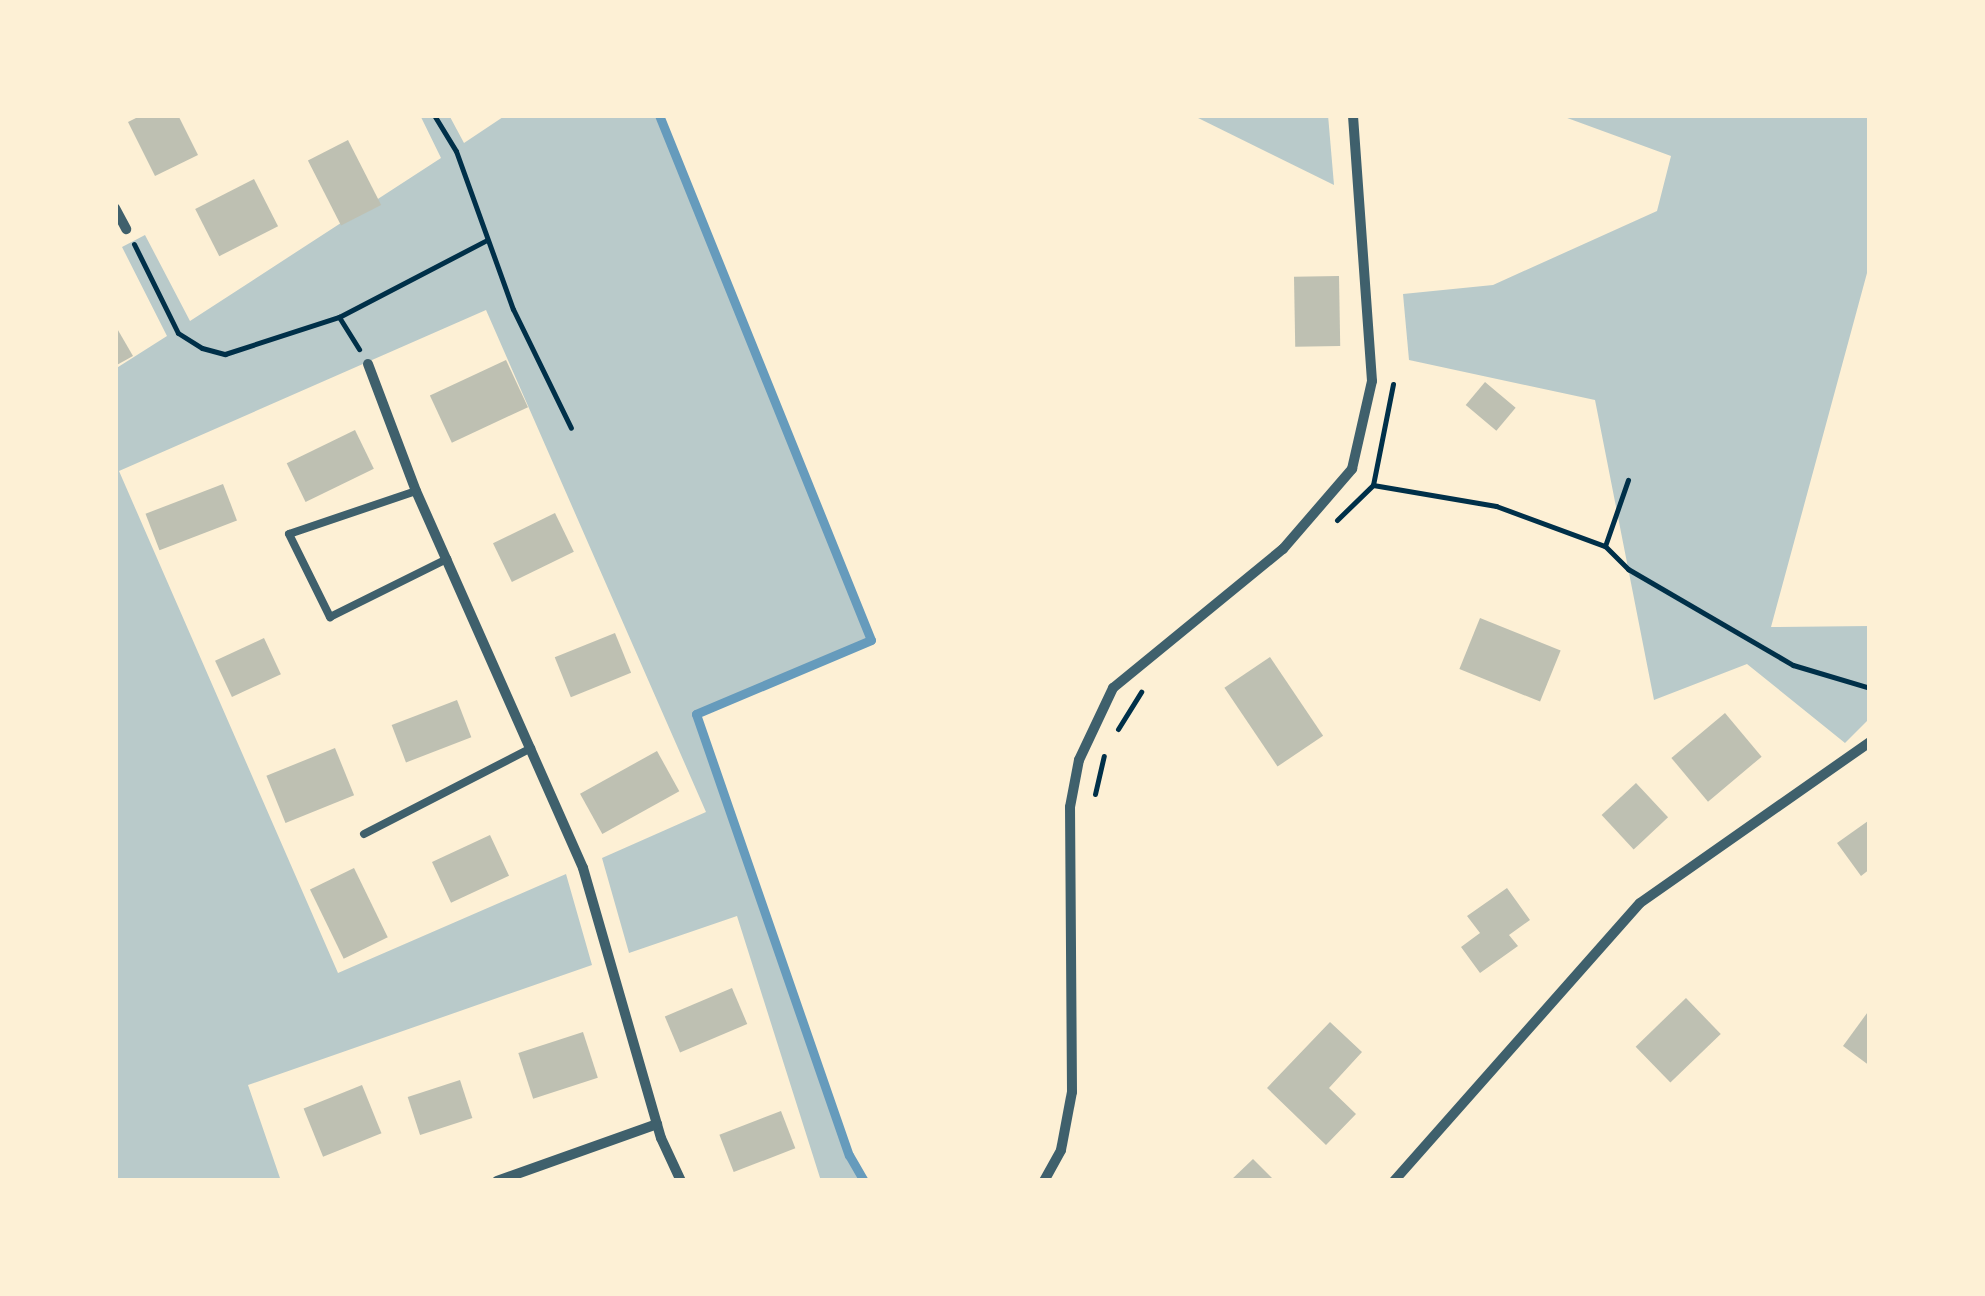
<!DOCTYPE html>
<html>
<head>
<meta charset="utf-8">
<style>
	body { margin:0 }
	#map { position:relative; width:1985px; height:1296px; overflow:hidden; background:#fdf0d5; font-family:"Times New Roman",serif }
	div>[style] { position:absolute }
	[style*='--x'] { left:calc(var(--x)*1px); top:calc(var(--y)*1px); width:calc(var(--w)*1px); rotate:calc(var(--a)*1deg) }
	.green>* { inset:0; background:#b9caca }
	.stream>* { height:9px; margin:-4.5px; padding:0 4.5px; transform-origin:4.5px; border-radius:4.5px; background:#669bbc }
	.building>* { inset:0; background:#bec0b2; transform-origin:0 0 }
	.path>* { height:5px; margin:-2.5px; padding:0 2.5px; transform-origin:2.5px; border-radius:2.5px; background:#003049 }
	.service>* { height:8px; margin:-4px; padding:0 4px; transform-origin:4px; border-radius:4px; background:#3f606c }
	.minor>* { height:10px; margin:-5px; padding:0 5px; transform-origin:5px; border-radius:5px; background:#3f606c }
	span { translate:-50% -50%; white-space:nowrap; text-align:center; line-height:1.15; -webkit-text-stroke:8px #fdf0d5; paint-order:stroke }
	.frame { position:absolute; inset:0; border:118px solid #fdf0d5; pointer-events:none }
</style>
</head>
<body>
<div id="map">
	<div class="green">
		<i style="clip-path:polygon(420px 115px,449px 115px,464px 143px,506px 115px,659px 115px,871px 640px,696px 714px,849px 1155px,864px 1181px,821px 1181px,737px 916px,629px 953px,602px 858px,706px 812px,486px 310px,119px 471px,338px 973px,566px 874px,592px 965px,248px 1085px,281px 1181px,115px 1181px,115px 369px,167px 336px,122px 247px,145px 235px,190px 321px,441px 158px)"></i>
		<i style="clip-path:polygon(1192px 115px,1328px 115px,1334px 185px)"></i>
		<i style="clip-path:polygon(1559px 115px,1870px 115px,1870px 262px,1771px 627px,1870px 626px,1870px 718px,1845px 743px,1747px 664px,1654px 700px,1595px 400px,1409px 360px,1403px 294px,1493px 285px,1657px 211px,1671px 156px)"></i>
	</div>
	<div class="stream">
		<i style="--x:659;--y:115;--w:566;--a:68.01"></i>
		<i style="--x:871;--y:640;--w:190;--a:157.1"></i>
		<i style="--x:696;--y:714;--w:467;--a:70.9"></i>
		<i style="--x:849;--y:1155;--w:30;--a:60"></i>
	</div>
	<div class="building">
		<i style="clip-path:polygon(142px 115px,178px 115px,198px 155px,155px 176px,128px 122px)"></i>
		<i style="left:348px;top:140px;width:73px;height:45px;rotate:63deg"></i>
		<i style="left:254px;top:179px;width:53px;height:66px;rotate:63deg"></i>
		<i style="left:1339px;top:276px;width:70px;height:45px;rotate:89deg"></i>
		<i style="clip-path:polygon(115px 325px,133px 356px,115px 366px)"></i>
		<i style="left:506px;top:360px;width:52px;height:84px;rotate:65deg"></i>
		<i style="left:1485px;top:382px;width:40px;height:30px;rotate:40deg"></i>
		<i style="left:355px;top:430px;width:43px;height:76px;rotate:64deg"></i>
		<i style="left:223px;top:484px;width:39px;height:83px;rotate:69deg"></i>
		<i style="left:555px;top:513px;width:43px;height:69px;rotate:64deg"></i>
		<i style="left:1480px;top:618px;width:87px;height:55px;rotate:22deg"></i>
		<i style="left:615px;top:633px;width:43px;height:65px;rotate:68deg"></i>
		<i style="left:264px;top:638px;width:40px;height:54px;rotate:65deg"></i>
		<i style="left:1270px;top:657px;width:95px;height:55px;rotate:56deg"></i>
		<i style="left:457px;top:700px;width:40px;height:70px;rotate:69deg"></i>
		<i style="left:1725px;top:713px;width:57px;height:70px;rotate:50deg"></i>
		<i style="left:335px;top:748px;width:51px;height:74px;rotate:68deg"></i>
		<i style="left:657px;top:751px;width:46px;height:88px;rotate:61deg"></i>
		<i style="left:1636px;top:783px;width:47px;height:47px;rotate:47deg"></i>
		<i style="clip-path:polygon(1868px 821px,1870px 869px,1861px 876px,1837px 843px)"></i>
		<i style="left:490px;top:835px;width:45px;height:64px;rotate:65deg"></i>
		<i style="left:354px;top:868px;width:77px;height:49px;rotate:64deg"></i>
		<i style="clip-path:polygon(1507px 888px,1530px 920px,1509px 935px,1518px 946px,1480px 973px,1461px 947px,1480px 933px,1467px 916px)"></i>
		<i style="left:732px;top:988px;width:39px;height:73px;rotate:67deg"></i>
		<i style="left:1686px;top:998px;width:50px;height:70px;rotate:46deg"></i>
		<i style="clip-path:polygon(1870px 1009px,1870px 1066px,1843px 1046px)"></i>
		<i style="clip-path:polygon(1330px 1022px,1362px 1052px,1329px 1088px,1356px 1114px,1326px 1145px,1267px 1088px)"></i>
		<i style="left:583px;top:1032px;width:48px;height:68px;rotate:72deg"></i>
		<i style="left:460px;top:1080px;width:40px;height:55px;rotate:72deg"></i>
		<i style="left:362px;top:1085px;width:52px;height:63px;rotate:68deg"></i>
		<i style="left:781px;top:1111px;width:40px;height:66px;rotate:69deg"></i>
		<i style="clip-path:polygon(1253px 1159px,1275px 1181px,1230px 1181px)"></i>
	</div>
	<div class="path">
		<i style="--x:434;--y:115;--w:42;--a:58.6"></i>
		<i style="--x:456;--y:151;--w:168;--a:70.2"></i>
		<i style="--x:513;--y:309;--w:132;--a:64"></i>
		<i style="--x:134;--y:244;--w:99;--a:63.7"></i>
		<i style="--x:178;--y:333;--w:28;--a:32"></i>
		<i style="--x:202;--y:348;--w:24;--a:15"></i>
		<i style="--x:225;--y:354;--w:120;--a:-18"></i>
		<i style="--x:339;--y:317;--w:38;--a:58"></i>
		<i style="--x:339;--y:317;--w:167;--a:-27.5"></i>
		<i style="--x:1373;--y:485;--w:125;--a:9.7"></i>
		<i style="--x:1496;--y:506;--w:116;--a:20.2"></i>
		<i style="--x:1605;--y:546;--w:33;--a:45"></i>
		<i style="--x:1628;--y:569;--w:191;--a:30.2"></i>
		<i style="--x:1793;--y:665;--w:80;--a:16.6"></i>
		<i style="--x:1337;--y:520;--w:50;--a:-44.2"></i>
		<i style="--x:1373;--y:485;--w:103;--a:-78.8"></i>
		<i style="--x:1605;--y:546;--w:70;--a:-70.8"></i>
		<i style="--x:1118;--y:729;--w:44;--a:-58.1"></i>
		<i style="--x:1095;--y:794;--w:39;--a:-77"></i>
	</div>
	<div class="service">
		<i style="--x:416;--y:491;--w:134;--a:161.3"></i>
		<i style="--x:289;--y:534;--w:93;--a:63.7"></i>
		<i style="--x:330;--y:617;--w:131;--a:-26.4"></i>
		<i style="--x:364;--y:834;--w:188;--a:-27.2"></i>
	</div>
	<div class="minor">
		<i style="--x:115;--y:208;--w:24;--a:62"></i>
		<i style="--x:368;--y:364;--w:136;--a:69.3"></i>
		<i style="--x:416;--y:491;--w:412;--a:66.1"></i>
		<i style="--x:583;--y:868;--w:281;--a:73.9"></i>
		<i style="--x:661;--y:1138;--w:47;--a:65.1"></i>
		<i style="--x:497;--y:1181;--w:170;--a:-19.6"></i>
		<i style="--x:1044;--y:1181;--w:35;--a:-61"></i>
		<i style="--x:1061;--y:1150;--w:59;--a:-79.3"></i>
		<i style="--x:1072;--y:1092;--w:285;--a:-90.4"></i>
		<i style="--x:1070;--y:807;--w:48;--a:-79.2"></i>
		<i style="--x:1079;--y:760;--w:80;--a:-64.7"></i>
		<i style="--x:1113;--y:688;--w:220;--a:-39.3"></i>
		<i style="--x:1283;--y:549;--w:106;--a:-49.2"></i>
		<i style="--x:1352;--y:469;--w:90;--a:-77.2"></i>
		<i style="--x:1372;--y:381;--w:267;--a:-94.1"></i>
		<i style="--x:1394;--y:1181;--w:371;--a:-48.5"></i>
		<i style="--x:1640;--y:903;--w:281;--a:-35"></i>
	</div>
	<div class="frame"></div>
</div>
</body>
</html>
